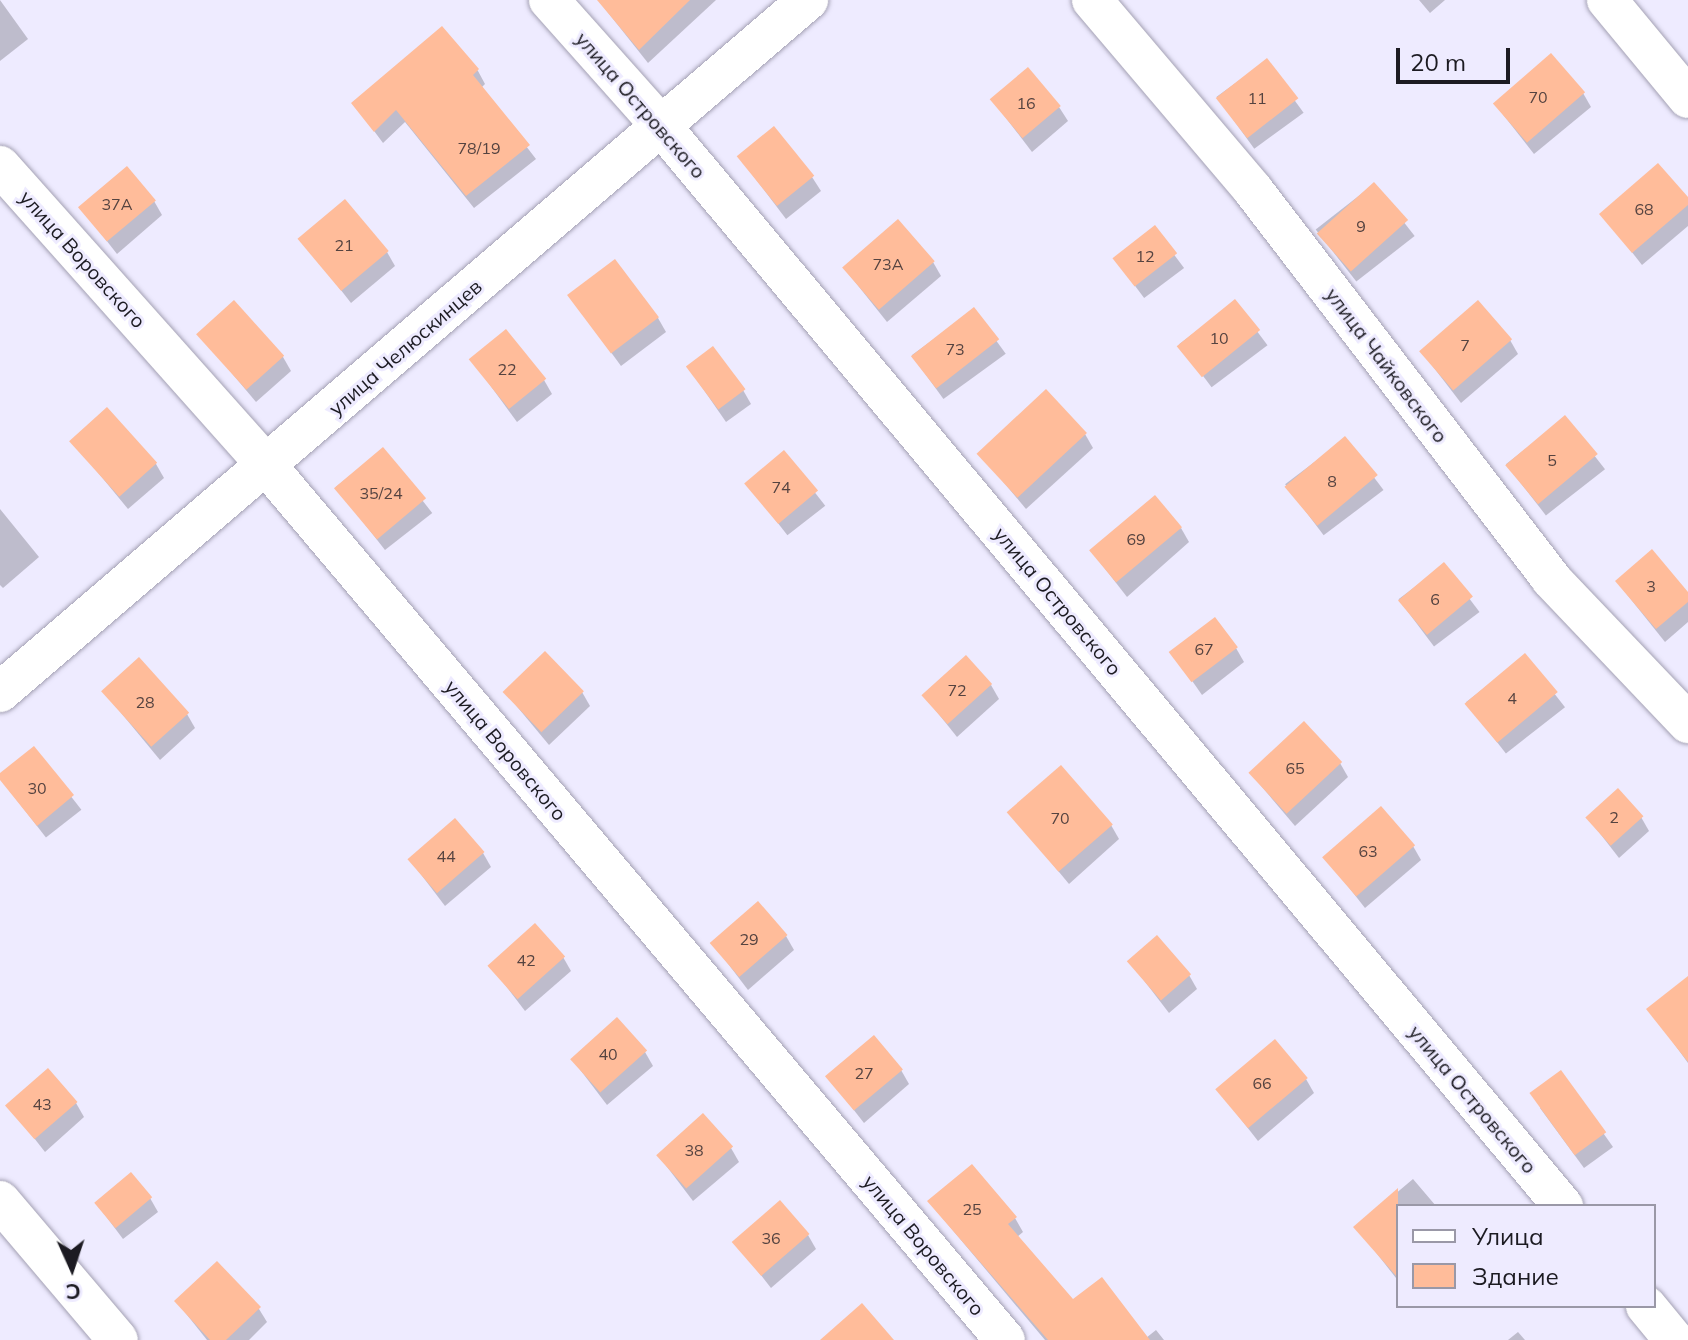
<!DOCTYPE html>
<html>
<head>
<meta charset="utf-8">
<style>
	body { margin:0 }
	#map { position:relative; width:1688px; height:1340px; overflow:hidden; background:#eeebff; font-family:Mulish,sans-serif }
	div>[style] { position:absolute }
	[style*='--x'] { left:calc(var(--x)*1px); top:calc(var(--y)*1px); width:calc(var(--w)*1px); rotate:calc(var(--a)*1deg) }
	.shadow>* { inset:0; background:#0003; transform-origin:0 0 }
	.building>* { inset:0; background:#ffbc9a; transform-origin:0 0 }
	.roads { filter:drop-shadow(0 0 2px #a4a1b4) drop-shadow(0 0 2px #a4a1b4) }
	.street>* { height:40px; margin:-20px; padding:0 20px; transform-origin:20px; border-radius:20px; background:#fff }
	span { translate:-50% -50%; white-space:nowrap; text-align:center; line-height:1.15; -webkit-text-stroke:6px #eeebff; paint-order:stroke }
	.number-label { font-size:16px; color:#554340 }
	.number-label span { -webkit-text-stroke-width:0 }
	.street-label { font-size:20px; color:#1c1b22 }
	.legend { position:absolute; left:1396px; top:1204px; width:260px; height:104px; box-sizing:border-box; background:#eeebff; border:2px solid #9a98a7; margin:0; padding:10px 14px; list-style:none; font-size:24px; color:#1c1b22 }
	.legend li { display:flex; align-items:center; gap:16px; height:40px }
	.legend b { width:40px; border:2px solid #9a98a7 }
	.north { position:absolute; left:32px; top:1228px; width:80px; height:80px; -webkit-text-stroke:6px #eeebff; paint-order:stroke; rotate:177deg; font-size:22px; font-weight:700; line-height:32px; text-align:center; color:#1c1b22 }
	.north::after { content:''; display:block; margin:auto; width:28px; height:36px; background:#1c1b22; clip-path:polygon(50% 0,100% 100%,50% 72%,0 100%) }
	.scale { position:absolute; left:1396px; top:48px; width:114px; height:36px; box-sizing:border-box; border:4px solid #1c1b22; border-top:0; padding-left:10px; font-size:24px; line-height:28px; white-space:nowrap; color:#1c1b22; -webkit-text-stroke:6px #eeebff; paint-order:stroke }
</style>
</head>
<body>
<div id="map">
	<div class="shadow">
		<i style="clip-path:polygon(0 0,28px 39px,0 61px)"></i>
		<i style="clip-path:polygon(598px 0,716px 0,648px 63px)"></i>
		<i style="clip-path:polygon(1419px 0,1445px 0,1430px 13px)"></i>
		<i style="clip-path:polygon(442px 29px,478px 71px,485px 84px,481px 88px,536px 159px,474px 208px,405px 122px,383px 143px,354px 104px)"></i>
		<i style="left:1266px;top:61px;width:64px;height:61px;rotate:54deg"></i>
		<i style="clip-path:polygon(1583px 93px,1591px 107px,1534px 154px,1494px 103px)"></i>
		<i style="clip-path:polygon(993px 101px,1059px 107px,1068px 121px,1032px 152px)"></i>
		<i style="clip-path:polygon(739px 157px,812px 177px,821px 191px,786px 219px)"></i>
		<i style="left:1374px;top:184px;width:66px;height:74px;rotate:52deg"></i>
		<i style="clip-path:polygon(154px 201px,162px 215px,117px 254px,81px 208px)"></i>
		<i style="clip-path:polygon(1688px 201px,1688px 226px,1642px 265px,1602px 214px)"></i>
		<i style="left:1154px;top:228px;width:50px;height:50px;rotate:53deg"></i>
		<i style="clip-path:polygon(301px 239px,387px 252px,395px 266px,351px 303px)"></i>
		<i style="clip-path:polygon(933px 262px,941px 276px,887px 322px,844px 268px)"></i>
		<i style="clip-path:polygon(570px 296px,658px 318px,666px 332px,621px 366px)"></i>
		<i style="left:1235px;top:302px;width:54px;height:70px;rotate:53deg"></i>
		<i style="left:974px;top:310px;width:54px;height:77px;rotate:54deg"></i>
		<i style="clip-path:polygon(199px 334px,283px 357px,291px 371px,256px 402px)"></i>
		<i style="clip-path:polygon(1510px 340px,1518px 354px,1461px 403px,1421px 351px)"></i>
		<i style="clip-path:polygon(471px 359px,544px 380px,552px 394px,517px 422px)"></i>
		<i style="clip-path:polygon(688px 367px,743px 390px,751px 404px,726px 422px)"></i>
		<i style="left:1565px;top:418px;width:65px;height:75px;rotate:52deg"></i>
		<i style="clip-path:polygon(1085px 434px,1093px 448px,1026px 509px,980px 454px)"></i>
		<i style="left:1345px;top:439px;width:64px;height:75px;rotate:53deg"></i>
		<i style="clip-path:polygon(72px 441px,156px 464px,164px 478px,128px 509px)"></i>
		<i style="left:383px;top:450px;width:80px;height:60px;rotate:52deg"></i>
		<i style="left:784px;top:453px;width:67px;height:48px;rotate:52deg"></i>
		<i style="clip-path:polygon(0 509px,39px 557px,3px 588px,0 585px)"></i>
		<i style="clip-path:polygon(1181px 528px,1189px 542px,1127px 597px,1092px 552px)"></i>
		<i style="left:1444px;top:565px;width:59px;height:57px;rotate:53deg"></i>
		<i style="clip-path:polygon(1617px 582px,1688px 595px,1688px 622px,1665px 642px)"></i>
		<i style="clip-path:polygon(1236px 648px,1244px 662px,1202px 695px,1172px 652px)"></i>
		<i style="left:1525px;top:656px;width:65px;height:75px;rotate:52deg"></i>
		<i style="clip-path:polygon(991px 685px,999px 699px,957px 737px,925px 697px)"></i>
		<i style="clip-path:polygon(103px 691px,187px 714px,195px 728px,160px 760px)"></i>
		<i style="clip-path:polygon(504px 691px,582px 692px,590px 706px,549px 745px)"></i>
		<i style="left:34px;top:749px;width:77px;height:45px;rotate:52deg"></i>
		<i style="clip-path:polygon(1340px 763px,1348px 777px,1295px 826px,1251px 774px)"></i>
		<i style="clip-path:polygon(1010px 813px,1111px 825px,1119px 839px,1069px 884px)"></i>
		<i style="clip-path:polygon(1641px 817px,1649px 831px,1619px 858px,1588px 818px)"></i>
		<i style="clip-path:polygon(1413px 846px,1421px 860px,1365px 908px,1325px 857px)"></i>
		<i style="clip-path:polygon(483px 853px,491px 867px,445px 906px,410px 860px)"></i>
		<i style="clip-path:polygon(786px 936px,794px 950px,748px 990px,713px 944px)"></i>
		<i style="clip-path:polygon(563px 957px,571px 971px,525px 1011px,490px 965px)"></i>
		<i style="clip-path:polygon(1129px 961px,1189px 975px,1197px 989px,1169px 1013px)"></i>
		<i style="clip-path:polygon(1688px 994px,1688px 1063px,1649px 1009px)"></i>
		<i style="clip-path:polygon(645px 1052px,653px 1066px,607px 1105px,572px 1059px)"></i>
		<i style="clip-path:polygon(901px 1070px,909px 1084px,864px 1123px,828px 1077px)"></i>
		<i style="clip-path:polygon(1561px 1073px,1613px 1147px,1584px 1168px,1540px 1108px)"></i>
		<i style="clip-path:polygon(1306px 1079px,1314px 1093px,1258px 1141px,1218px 1090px)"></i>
		<i style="clip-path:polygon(76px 1103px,84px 1117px,45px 1152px,9px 1106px)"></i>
		<i style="clip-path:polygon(731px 1148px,739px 1162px,693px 1201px,658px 1155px)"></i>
		<i style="clip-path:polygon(1413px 1179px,1436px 1206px,1398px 1206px,1396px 1278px,1356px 1227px)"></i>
		<i style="clip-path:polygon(150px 1198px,158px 1212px,123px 1239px,96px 1203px)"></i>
		<i style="clip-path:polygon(929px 1202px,1015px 1218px,1023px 1232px,1017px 1237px,1072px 1302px,1146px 1338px,1156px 1330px,1164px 1340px,1045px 1340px)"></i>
		<i style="clip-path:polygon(808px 1235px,816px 1249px,771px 1288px,735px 1242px)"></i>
		<i style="clip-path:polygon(176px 1301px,259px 1309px,267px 1322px,249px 1340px,207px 1340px)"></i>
		<i style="clip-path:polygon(1518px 1332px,1525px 1340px,1508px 1340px)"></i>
	</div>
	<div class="building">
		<i style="clip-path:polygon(597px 0,690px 0,639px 50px)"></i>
		<i style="clip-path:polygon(442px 26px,479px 69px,473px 75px,530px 145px,466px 196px,396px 110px,374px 132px,351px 103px)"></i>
		<i style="left:1551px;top:53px;width:52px;height:77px;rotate:49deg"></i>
		<i style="left:1267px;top:58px;width:51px;height:65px;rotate:52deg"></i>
		<i style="left:1028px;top:67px;width:51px;height:50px;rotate:50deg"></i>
		<i style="left:774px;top:126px;width:64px;height:48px;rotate:51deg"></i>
		<i style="clip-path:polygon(1658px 163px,1688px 197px,1688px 205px,1632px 253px,1599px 214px)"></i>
		<i style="left:127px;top:166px;width:45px;height:64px;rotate:50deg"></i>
		<i style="left:1374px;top:182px;width:51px;height:77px;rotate:48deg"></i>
		<i style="left:345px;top:199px;width:68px;height:62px;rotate:50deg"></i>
		<i style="left:898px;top:219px;width:56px;height:74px;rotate:49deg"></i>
		<i style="left:1155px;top:225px;width:36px;height:54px;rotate:52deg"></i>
		<i style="left:615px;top:259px;width:73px;height:60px;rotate:53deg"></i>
		<i style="left:1235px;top:299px;width:40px;height:75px;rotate:51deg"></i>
		<i style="left:234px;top:300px;width:75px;height:51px;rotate:48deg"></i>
		<i style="left:1478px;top:300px;width:52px;height:78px;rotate:49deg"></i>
		<i style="left:974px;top:307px;width:41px;height:80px;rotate:52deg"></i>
		<i style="left:506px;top:329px;width:64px;height:48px;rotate:51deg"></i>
		<i style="left:713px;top:346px;width:54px;height:34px;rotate:53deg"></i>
		<i style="left:1046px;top:389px;width:60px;height:95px;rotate:47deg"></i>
		<i style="left:107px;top:407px;width:75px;height:51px;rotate:48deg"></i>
		<i style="left:1565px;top:415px;width:51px;height:78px;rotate:50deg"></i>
		<i style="left:1345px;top:436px;width:51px;height:79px;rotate:50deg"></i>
		<i style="left:383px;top:447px;width:67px;height:64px;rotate:50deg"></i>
		<i style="left:784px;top:450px;width:53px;height:52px;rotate:50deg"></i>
		<i style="left:1155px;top:495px;width:42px;height:86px;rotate:50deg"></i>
		<i style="clip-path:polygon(1652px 549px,1688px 592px,1688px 602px,1656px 629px,1615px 581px)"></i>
		<i style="left:1444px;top:562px;width:45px;height:60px;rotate:50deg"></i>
		<i style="left:1215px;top:617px;width:38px;height:58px;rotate:53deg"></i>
		<i style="left:545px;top:651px;width:56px;height:59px;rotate:46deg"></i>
		<i style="left:1525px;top:653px;width:51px;height:79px;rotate:50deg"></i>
		<i style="left:966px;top:655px;width:39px;height:60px;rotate:48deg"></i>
		<i style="left:139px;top:657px;width:75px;height:51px;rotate:48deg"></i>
		<i style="left:1304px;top:721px;width:56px;height:76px;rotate:47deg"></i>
		<i style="clip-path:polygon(34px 746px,74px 795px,37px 826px,0 780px,0 773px)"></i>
		<i style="left:1061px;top:765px;width:79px;height:72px;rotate:49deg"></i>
		<i style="left:1618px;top:788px;width:38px;height:44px;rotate:48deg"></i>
		<i style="left:1381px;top:806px;width:52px;height:78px;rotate:49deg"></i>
		<i style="left:455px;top:818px;width:45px;height:63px;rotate:49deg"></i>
		<i style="left:758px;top:901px;width:45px;height:64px;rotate:49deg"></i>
		<i style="left:535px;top:923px;width:45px;height:64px;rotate:48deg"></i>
		<i style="left:1157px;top:935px;width:52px;height:40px;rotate:49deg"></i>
		<i style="clip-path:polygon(1688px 976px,1688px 1062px,1646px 1009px)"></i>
		<i style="left:617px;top:1017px;width:45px;height:63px;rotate:48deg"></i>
		<i style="left:874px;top:1035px;width:45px;height:64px;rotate:50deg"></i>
		<i style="left:1275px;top:1039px;width:51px;height:78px;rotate:50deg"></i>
		<i style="left:48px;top:1068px;width:45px;height:57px;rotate:49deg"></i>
		<i style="left:1561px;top:1070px;width:77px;height:39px;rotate:54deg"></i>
		<i style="left:703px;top:1113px;width:45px;height:63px;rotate:48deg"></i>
		<i style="clip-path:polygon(972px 1164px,1017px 1217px,1008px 1224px,1073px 1299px,1102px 1277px,1150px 1340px,1048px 1340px,927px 1201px)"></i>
		<i style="left:131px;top:1172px;width:33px;height:48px;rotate:50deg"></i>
		<i style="clip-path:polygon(1398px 1188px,1398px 1278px,1353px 1227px)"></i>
		<i style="left:780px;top:1200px;width:45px;height:64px;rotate:49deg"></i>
		<i style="clip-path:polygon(217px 1261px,261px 1307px,226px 1340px,210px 1340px,174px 1301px)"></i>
		<i style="clip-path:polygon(862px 1303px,894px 1340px,820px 1340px)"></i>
	</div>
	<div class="roads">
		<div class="street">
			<i style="--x:549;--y:0;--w:170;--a:48.3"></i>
			<i style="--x:662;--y:127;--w:1406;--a:50.14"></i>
			<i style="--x:1092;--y:0;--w:249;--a:49.7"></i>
			<i style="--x:1253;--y:190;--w:490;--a:52.5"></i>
			<i style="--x:1551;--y:579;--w:199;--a:46.4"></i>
			<i style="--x:1607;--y:0;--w:127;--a:50.4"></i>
			<i style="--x:0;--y:166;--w:400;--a:48.3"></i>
			<i style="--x:266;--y:465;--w:1145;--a:49.82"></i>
			<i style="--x:0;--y:692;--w:1064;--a:-40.58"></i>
			<i style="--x:0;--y:1201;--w:182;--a:49.7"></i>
			<i style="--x:1646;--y:1306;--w:44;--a:50.5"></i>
		</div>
	</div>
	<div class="number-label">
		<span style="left:1538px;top:97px">70</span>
		<span style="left:1257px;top:98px">11</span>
		<span style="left:1026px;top:103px">16</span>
		<span style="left:479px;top:148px">78/19</span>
		<span style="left:117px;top:204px">37А</span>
		<span style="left:1644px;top:209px">68</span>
		<span style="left:1361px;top:226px">9</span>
		<span style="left:344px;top:245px">21</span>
		<span style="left:1145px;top:256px">12</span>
		<span style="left:888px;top:264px">73А</span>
		<span style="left:1219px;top:338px">10</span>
		<span style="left:1465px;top:345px">7</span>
		<span style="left:955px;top:349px">73</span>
		<span style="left:507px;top:369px">22</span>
		<span style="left:1552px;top:460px">5</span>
		<span style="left:1332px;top:481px">8</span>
		<span style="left:781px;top:487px">74</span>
		<span style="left:381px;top:493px">35/24</span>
		<span style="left:1136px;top:539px">69</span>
		<span style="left:1651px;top:586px">3</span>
		<span style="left:1435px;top:599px">6</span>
		<span style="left:1204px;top:649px">67</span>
		<span style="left:957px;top:690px">72</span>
		<span style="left:1512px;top:698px">4</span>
		<span style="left:145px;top:702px">28</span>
		<span style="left:1295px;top:768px">65</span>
		<span style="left:37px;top:788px">30</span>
		<span style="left:1614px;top:817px">2</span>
		<span style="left:1060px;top:818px">70</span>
		<span style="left:1368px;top:851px">63</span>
		<span style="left:446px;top:856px">44</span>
		<span style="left:749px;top:939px">29</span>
		<span style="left:526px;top:960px">42</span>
		<span style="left:608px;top:1054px">40</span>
		<span style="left:864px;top:1073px">27</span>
		<span style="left:1262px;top:1083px">66</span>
		<span style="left:42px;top:1104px">43</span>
		<span style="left:694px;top:1150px">38</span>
		<span style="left:972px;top:1209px">25</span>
		<span style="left:771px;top:1238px">36</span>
	</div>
	<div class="street-label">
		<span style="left:641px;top:105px;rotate:49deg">улица Островского</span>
		<span style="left:83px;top:259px;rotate:48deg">улица Воровского</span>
		<span style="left:405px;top:347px;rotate:-41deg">улица Челюскинцев</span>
		<span style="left:1387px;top:365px;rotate:53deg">улица Чайковского</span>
		<span style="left:1058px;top:601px;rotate:50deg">улица Островского</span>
		<span style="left:506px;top:750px;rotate:50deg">улица Воровского</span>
		<span style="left:1473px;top:1099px;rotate:50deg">улица Островского</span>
		<span style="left:924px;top:1245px;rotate:50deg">улица Воровского</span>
	</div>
	<ul class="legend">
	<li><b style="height:10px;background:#fff"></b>Улица</li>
	<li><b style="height:22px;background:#ffbc9a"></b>Здание</li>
	</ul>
	<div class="north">С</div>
	<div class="scale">20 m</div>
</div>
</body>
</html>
